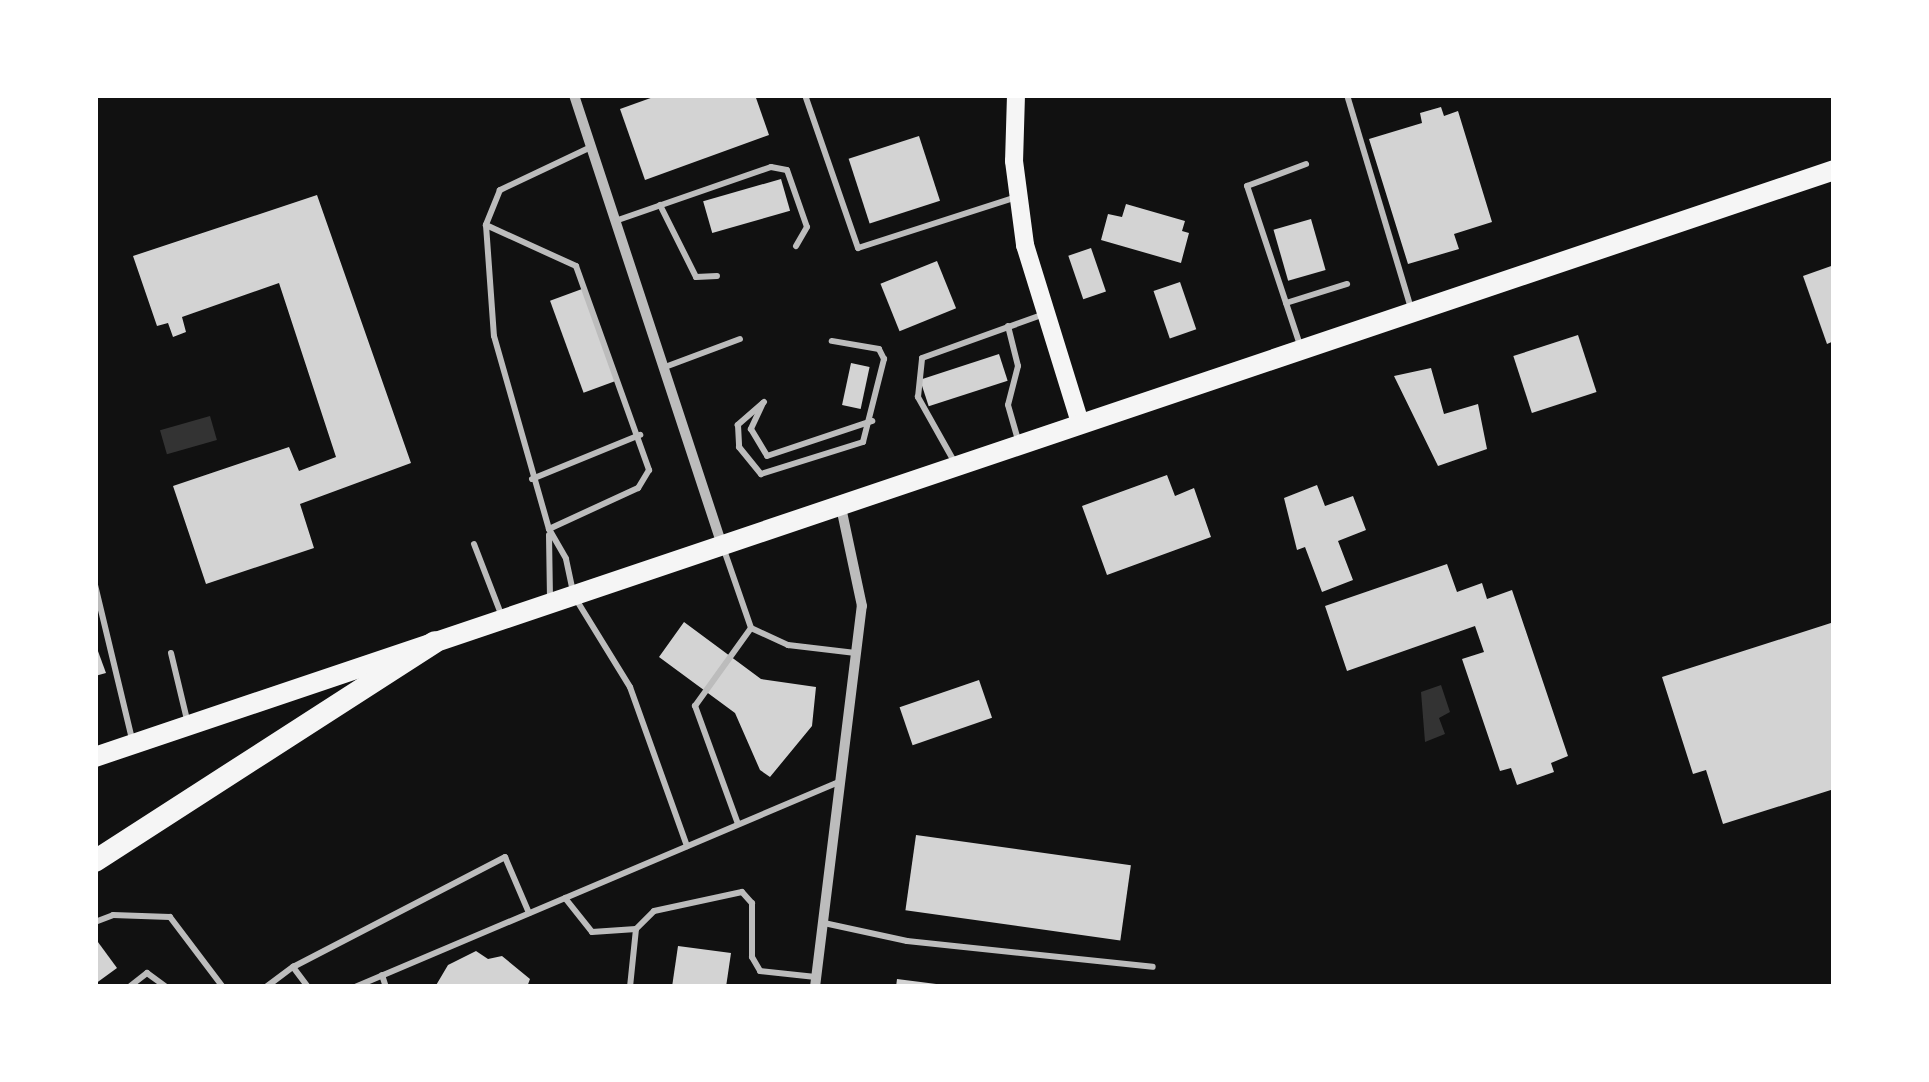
<!DOCTYPE html>
<html>
<head>
<meta charset="utf-8">
<style>
	body { margin:0 }
	#map { position:relative; width:1929px; height:1082px; overflow:hidden; background:#111; font-family:"Source Sans 3",sans-serif }
	div>[style] { position:absolute }
	[style*='--x'] { left:calc(var(--x)*1px); top:calc(var(--y)*1px); width:calc(var(--w)*1px); rotate:calc(var(--a)*1deg) }
	.water>* { inset:0; background:#333; transform-origin:0 0 }
	.building>* { inset:0; background:#d3d3d3; transform-origin:0 0 }
	.service>* { height:6px; margin:-3px; padding:0 3px; transform-origin:3px; border-radius:3px; background:#bcbcbc }
	.minor>* { height:10px; margin:-5px; padding:0 5px; transform-origin:5px; border-radius:5px; background:#bcbcbc }
	.secondary>* { height:18px; margin:-9px; padding:0 9px; transform-origin:9px; border-radius:9px; background:#f5f5f5 }
	.primary>* { height:20px; margin:-10px; padding:0 10px; transform-origin:10px; border-radius:10px; background:#f5f5f5 }
	.motorway>* { height:22px; margin:-11px; padding:0 11px; transform-origin:11px; border-radius:11px; background:#f5f5f5 }
	span { translate:-50% -50%; white-space:nowrap; text-align:center; line-height:1.15; -webkit-text-stroke:8px #fff; paint-order:stroke }
	.frame { position:absolute; inset:0; border:98px solid #fff; pointer-events:none }
</style>
</head>
<body>
<div id="map">
	<div class="water">
		<i style="left:210px;top:416px;width:25px;height:52px;rotate:74deg"></i>
		<i style="clip-path:polygon(1441px 685px,1450px 712px,1439px 718px,1445px 734px,1425px 742px,1421px 692px)"></i>
	</div>
	<div class="building">
		<i style="clip-path:polygon(659px 95px,755px 95px,769px 135px,645px 180px,620px 109px)"></i>
		<i style="clip-path:polygon(1441px 107px,1444px 116px,1458px 111px,1492px 222px,1454px 234px,1459px 249px,1408px 264px,1369px 139px,1422px 123px,1420px 113px)"></i>
		<i style="left:919px;top:136px;width:68px;height:74px;rotate:72deg"></i>
		<i style="left:781px;top:179px;width:33px;height:81px;rotate:74deg"></i>
		<i style="clip-path:polygon(317px 195px,411px 463px,300px 504px,314px 548px,206px 584px,173px 486px,289px 447px,299px 471px,336px 457px,279px 283px,182px 317px,186px 332px,173px 337px,168px 323px,157px 326px,133px 256px)"></i>
		<i style="clip-path:polygon(1126px 204px,1185px 221px,1182px 231px,1189px 233px,1181px 263px,1101px 240px,1108px 214px,1122px 217px)"></i>
		<i style="left:1311px;top:219px;width:53px;height:39px;rotate:74deg"></i>
		<i style="left:1091px;top:248px;width:46px;height:24px;rotate:71deg"></i>
		<i style="left:937px;top:261px;width:51px;height:61px;rotate:68deg"></i>
		<i style="clip-path:polygon(1834px 265px,1834px 341px,1827px 344px,1803px 276px)"></i>
		<i style="left:1180px;top:282px;width:50px;height:28px;rotate:71deg"></i>
		<i style="left:582px;top:289px;width:98px;height:34px;rotate:70deg"></i>
		<i style="left:1578px;top:335px;width:60px;height:68px;rotate:72deg"></i>
		<i style="left:999px;top:354px;width:28px;height:83px;rotate:72deg"></i>
		<i style="left:851px;top:363px;width:19px;height:43px;rotate:12deg"></i>
		<i style="clip-path:polygon(1431px 368px,1444px 414px,1478px 404px,1487px 449px,1438px 466px,1394px 376px)"></i>
		<i style="clip-path:polygon(1167px 475px,1175px 496px,1194px 488px,1211px 537px,1107px 575px,1082px 506px)"></i>
		<i style="clip-path:polygon(1317px 485px,1325px 506px,1353px 496px,1366px 530px,1338px 541px,1353px 580px,1322px 592px,1305px 547px,1297px 550px,1284px 498px)"></i>
		<i style="clip-path:polygon(1447px 564px,1457px 592px,1482px 583px,1487px 599px,1512px 590px,1568px 756px,1551px 763px,1554px 772px,1517px 785px,1511px 768px,1500px 771px,1462px 659px,1484px 652px,1475px 626px,1347px 671px,1325px 606px)"></i>
		<i style="clip-path:polygon(684px 622px,761px 679px,816px 687px,812px 726px,770px 777px,760px 770px,735px 713px,659px 657px)"></i>
		<i style="clip-path:polygon(1834px 622px,1834px 789px,1723px 824px,1706px 770px,1693px 774px,1662px 677px)"></i>
		<i style="clip-path:polygon(95px 643px,106px 673px,95px 676px)"></i>
		<i style="left:979px;top:680px;width:40px;height:84px;rotate:71deg"></i>
		<i style="left:916px;top:835px;width:217px;height:76px;rotate:8deg"></i>
		<i style="clip-path:polygon(95px 938px,117px 968px,95px 984px)"></i>
		<i style="clip-path:polygon(678px 946px,731px 953px,726px 987px,672px 987px)"></i>
		<i style="clip-path:polygon(476px 951px,488px 959px,502px 956px,530px 979px,527px 987px,435px 987px,448px 965px)"></i>
		<i style="clip-path:polygon(897px 979px,944px 985px,944px 987px,896px 987px)"></i>
	</div>
	<div class="service">
		<i style="--x:805;--y:95;--w:162;--a:70.9"></i>
		<i style="--x:858;--y:248;--w:167;--a:-17.8"></i>
		<i style="--x:1347;--y:95;--w:223;--a:73.3"></i>
		<i style="--x:591;--y:147;--w:101;--a:154.7"></i>
		<i style="--x:500;--y:190;--w:38;--a:112"></i>
		<i style="--x:486;--y:225;--w:111;--a:85.9"></i>
		<i style="--x:494;--y:336;--w:201;--a:74.1"></i>
		<i style="--x:549;--y:529;--w:34;--a:60"></i>
		<i style="--x:566;--y:559;--w:38;--a:78"></i>
		<i style="--x:574;--y:596;--w:107;--a:58.4"></i>
		<i style="--x:630;--y:687;--w:169;--a:70.3"></i>
		<i style="--x:660;--y:205;--w:80;--a:63.4"></i>
		<i style="--x:696;--y:277;--w:21;--a:-3"></i>
		<i style="--x:618;--y:220;--w:162;--a:-19.1"></i>
		<i style="--x:771;--y:167;--w:16;--a:11"></i>
		<i style="--x:787;--y:170;--w:60;--a:70.7"></i>
		<i style="--x:807;--y:227;--w:22;--a:120"></i>
		<i style="--x:486;--y:225;--w:99;--a:24.5"></i>
		<i style="--x:576;--y:266;--w:217;--a:70.3"></i>
		<i style="--x:649;--y:470;--w:21;--a:121"></i>
		<i style="--x:638;--y:488;--w:98;--a:155.3"></i>
		<i style="--x:1286;--y:303;--w:64;--a:-17.3"></i>
		<i style="--x:1008;--y:326;--w:41;--a:76"></i>
		<i style="--x:1018;--y:366;--w:40;--a:104.4"></i>
		<i style="--x:1008;--y:405;--w:37;--a:74"></i>
		<i style="--x:1301;--y:348;--w:171;--a:-108.4"></i>
		<i style="--x:1247;--y:186;--w:63;--a:-20.4"></i>
		<i style="--x:665;--y:367;--w:80;--a:-20.5"></i>
		<i style="--x:764;--y:402;--w:35;--a:139"></i>
		<i style="--x:738;--y:425;--w:22;--a:87"></i>
		<i style="--x:739;--y:447;--w:35;--a:51"></i>
		<i style="--x:761;--y:474;--w:107;--a:-17.4"></i>
		<i style="--x:863;--y:442;--w:86;--a:-75.8"></i>
		<i style="--x:884;--y:359;--w:11;--a:-117"></i>
		<i style="--x:879;--y:349;--w:48;--a:-170.3"></i>
		<i style="--x:763;--y:403;--w:29;--a:115"></i>
		<i style="--x:751;--y:429;--w:31;--a:59"></i>
		<i style="--x:767;--y:456;--w:111;--a:-18.4"></i>
		<i style="--x:955;--y:463;--w:76;--a:-119.3"></i>
		<i style="--x:918;--y:397;--w:39;--a:-84"></i>
		<i style="--x:922;--y:358;--w:130;--a:-19.8"></i>
		<i style="--x:532;--y:479;--w:117;--a:-22.2"></i>
		<i style="--x:549;--y:535;--w:63;--a:89.1"></i>
		<i style="--x:474;--y:544;--w:75;--a:68.9"></i>
		<i style="--x:723;--y:547;--w:86;--a:70.9"></i>
		<i style="--x:751;--y:628;--w:41;--a:24.7"></i>
		<i style="--x:788;--y:645;--w:68;--a:6.7"></i>
		<i style="--x:95;--y:585;--w:163;--a:76.5"></i>
		<i style="--x:171;--y:653;--w:73;--a:76.5"></i>
		<i style="--x:738;--y:824;--w:126;--a:-110"></i>
		<i style="--x:695;--y:706;--w:96;--a:-54.3"></i>
		<i style="--x:565;--y:898;--w:43;--a:51.5"></i>
		<i style="--x:592;--y:932;--w:44;--a:-3.9"></i>
		<i style="--x:95;--y:922;--w:19;--a:-21"></i>
		<i style="--x:113;--y:915;--w:57;--a:2"></i>
		<i style="--x:170;--y:917;--w:88;--a:52.9"></i>
		<i style="--x:824;--y:923;--w:85;--a:12.2"></i>
		<i style="--x:907;--y:941;--w:247;--a:6"></i>
		<i style="--x:293;--y:967;--w:239;--a:-27.4"></i>
		<i style="--x:505;--y:857;--w:61;--a:66.8"></i>
		<i style="--x:382;--y:975;--w:13;--a:72"></i>
		<i style="--x:129;--y:987;--w:23;--a:-38"></i>
		<i style="--x:147;--y:973;--w:24;--a:36"></i>
		<i style="--x:266;--y:987;--w:34;--a:-37"></i>
		<i style="--x:293;--y:967;--w:25;--a:53"></i>
		<i style="--x:355;--y:987;--w:526;--a:-22.96"></i>
		<i style="--x:630;--y:987;--w:58;--a:-84.1"></i>
		<i style="--x:636;--y:929;--w:25;--a:-45"></i>
		<i style="--x:654;--y:911;--w:90;--a:-12.2"></i>
		<i style="--x:742;--y:892;--w:15;--a:48"></i>
		<i style="--x:752;--y:903;--w:54;--a:90"></i>
		<i style="--x:752;--y:957;--w:16;--a:60"></i>
		<i style="--x:760;--y:971;--w:56;--a:6.1"></i>
	</div>
	<div class="minor">
		<i style="--x:574;--y:95;--w:474;--a:71.8"></i>
		<i style="--x:815;--y:987;--w:384;--a:-83"></i>
		<i style="--x:862;--y:606;--w:101;--a:-102"></i>
	</div>
	<div class="secondary">
		<i style="--x:1016;--y:95;--w:66;--a:91.7"></i>
		<i style="--x:1014;--y:161;--w:85;--a:82.5"></i>
		<i style="--x:1025;--y:245;--w:186;--a:72.8"></i>
	</div>
	<div class="primary">
		<i style="--x:95;--y:757;--w:1835;--a:-18.65"></i>
	</div>
	<div class="motorway">
		<i style="--x:95;--y:861;--w:404;--a:-32.8"></i>
	</div>
	<div class="frame"></div>
</div>
</body>
</html>
